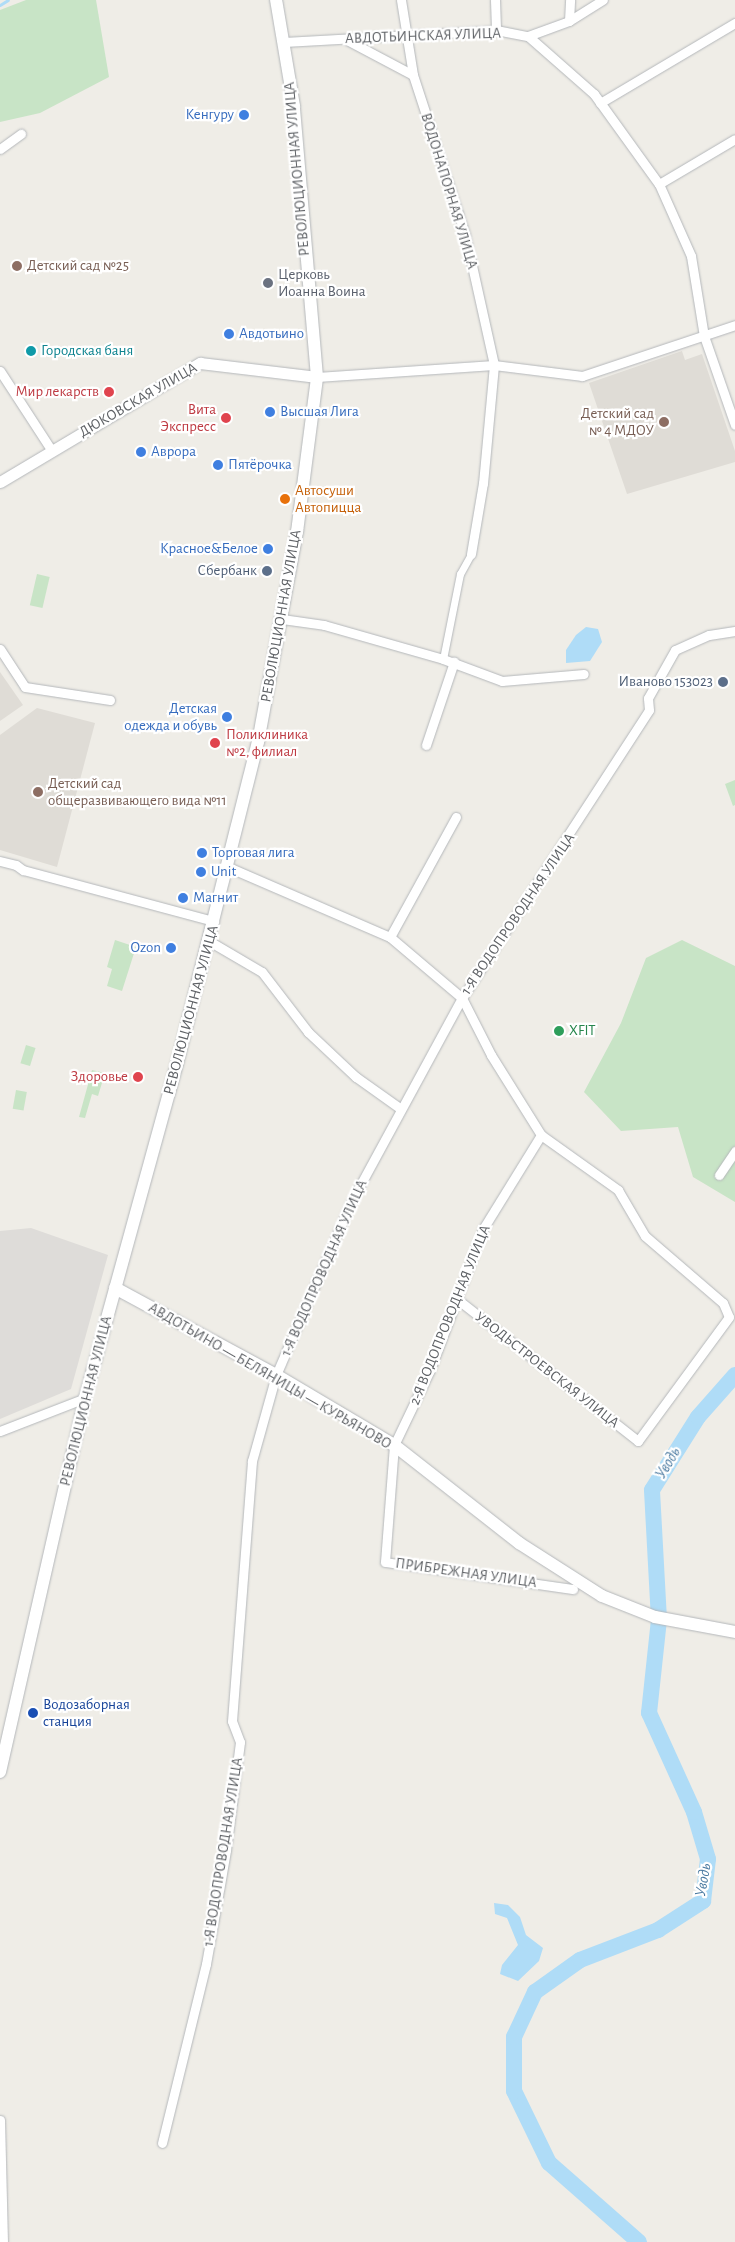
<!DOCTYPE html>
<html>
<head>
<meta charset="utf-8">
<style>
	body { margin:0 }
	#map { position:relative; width:735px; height:2242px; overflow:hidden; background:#efede7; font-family:"Alegreya Sans",sans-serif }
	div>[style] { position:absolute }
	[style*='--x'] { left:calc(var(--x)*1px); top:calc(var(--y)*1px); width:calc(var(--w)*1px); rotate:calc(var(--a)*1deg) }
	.industrial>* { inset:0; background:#dedcd9 }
	.education>* { inset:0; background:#dfdcd6 }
	.green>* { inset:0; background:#c8e4c6; transform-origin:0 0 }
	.water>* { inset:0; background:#afdcf7 }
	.stream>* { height:2.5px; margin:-1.25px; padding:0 1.25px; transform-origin:1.25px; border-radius:1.25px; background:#afdcf7 }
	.river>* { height:16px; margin:-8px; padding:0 8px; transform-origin:8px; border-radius:8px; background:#afdcf7 }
	.roads { filter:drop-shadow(0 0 1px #b4b7ba) drop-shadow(0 0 1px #b4b7ba) }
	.pedestrian>* { height:7px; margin:-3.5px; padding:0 3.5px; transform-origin:3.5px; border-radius:3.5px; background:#fff }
	.minor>* { height:9px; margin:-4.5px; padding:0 4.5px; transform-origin:4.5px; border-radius:4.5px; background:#fff }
	.tertiary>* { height:11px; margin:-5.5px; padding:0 5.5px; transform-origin:5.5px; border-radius:5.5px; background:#fff }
	.secondary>* { height:12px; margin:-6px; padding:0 6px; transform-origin:6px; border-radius:6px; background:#fff }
	.dots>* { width:14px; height:14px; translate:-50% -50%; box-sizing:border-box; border:2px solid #fff; border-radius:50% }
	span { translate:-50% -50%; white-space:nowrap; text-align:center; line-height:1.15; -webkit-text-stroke:4.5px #fff; paint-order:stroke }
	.street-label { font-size:15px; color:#5f6266 }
	.shop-label { font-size:15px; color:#366cbe }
	.right { translate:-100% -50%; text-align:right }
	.left { translate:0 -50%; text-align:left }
	.education-label { font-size:15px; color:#785e54 }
	.worship-label { font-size:15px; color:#5b616d }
	.culture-label { font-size:15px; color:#0d838f }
	.health-label { font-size:15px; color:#be3a42 }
	.food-label { font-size:15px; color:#c56008 }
	.service-label { font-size:15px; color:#4e5e75 }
	.leisure-label { font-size:15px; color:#27864d }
	.transit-label { font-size:15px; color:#164399 }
	.water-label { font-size:16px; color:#4979a0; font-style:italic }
</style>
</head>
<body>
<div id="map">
	<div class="industrial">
		<i style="clip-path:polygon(31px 1228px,108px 1255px,71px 1389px,0 1419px,0 1231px)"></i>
	</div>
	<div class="education">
		<i style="clip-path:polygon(682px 351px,685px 360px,702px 354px,735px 451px,735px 462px,627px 494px,589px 383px)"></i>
		<i style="clip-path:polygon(0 672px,23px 705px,0 721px)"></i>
		<i style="clip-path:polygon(37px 708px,95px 723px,57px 867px,0 850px,0 735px)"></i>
	</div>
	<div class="green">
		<i style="clip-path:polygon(26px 0,96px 0,109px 77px,40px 113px,0 122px,0 10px)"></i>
		<i style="left:37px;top:574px;width:13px;height:32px;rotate:13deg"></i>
		<i style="clip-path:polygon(735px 780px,735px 805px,733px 806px,725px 784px)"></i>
		<i style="clip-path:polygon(115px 940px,136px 947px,122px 991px,107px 986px,112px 969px,107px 967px)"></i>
		<i style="clip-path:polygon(682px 940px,735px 966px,735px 1202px,693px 1177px,678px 1127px,621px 1131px,584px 1092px,621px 1023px,646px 958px)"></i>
		<i style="left:26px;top:1045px;width:10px;height:19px;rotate:17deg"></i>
		<i style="clip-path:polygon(92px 1070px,105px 1073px,98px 1096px,92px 1094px,85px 1118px,79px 1117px)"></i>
		<i style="left:16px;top:1090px;width:11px;height:19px;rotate:10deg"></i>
	</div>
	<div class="water">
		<i style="clip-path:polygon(586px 627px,598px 629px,602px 642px,590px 661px,566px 663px,566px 650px,576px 635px)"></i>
		<i style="clip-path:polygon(494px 1903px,508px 1905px,520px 1917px,526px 1935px,543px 1948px,539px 1961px,518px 1981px,500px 1974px,502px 1965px,518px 1945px,507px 1918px,495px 1914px)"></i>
	</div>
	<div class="stream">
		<i style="--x:0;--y:5;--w:9;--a:-32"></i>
	</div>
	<div class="river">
		<i style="--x:639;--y:2242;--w:120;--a:-138.7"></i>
		<i style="--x:549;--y:2163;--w:80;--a:-115.9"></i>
		<i style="--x:514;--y:2091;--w:54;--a:-90"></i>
		<i style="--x:514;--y:2037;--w:50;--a:-65"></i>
		<i style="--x:535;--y:1992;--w:55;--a:-35.4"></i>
		<i style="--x:580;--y:1960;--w:84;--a:-21"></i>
		<i style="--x:658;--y:1930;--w:54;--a:-32.8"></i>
		<i style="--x:703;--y:1901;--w:42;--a:-83.2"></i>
		<i style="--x:708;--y:1859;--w:49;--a:-106.6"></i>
		<i style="--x:694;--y:1812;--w:109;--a:-114.4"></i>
		<i style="--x:649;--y:1713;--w:94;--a:-83.9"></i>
		<i style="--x:659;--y:1620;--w:130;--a:-93.1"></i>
		<i style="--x:652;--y:1490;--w:86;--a:-57.8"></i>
		<i style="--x:698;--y:1417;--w:56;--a:-48.6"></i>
	</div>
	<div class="roads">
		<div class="pedestrian">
			<i style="--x:443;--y:659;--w:87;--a:-78.7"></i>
			<i style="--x:460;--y:574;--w:23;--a:-61"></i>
		</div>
		<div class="minor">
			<i style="--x:401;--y:0;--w:76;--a:80.9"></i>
			<i style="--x:413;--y:75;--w:167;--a:71.9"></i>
			<i style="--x:465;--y:234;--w:134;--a:77.5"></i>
			<i style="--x:494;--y:365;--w:119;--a:95.3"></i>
			<i style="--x:483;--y:483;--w:72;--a:99.6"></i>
			<i style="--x:495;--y:0;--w:30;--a:88"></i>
			<i style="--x:569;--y:21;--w:21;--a:-87"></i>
			<i style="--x:528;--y:36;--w:44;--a:-20.1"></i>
			<i style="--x:569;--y:21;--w:40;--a:-32"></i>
			<i style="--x:345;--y:39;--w:77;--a:27.9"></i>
			<i style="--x:284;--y:42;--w:212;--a:-3.2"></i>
			<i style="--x:496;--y:30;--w:33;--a:11"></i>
			<i style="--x:528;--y:36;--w:88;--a:41.3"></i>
			<i style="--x:594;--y:94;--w:111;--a:54.2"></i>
			<i style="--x:659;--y:184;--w:79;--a:66"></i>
			<i style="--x:691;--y:256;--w:81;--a:80.8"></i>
			<i style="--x:704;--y:336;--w:94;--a:70.8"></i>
			<i style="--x:600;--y:103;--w:157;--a:-30.7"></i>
			<i style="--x:0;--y:149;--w:26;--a:-36"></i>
			<i style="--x:659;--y:184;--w:88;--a:-30.6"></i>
			<i style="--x:0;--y:371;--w:95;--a:57"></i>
			<i style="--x:317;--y:377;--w:177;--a:-3.9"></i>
			<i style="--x:494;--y:365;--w:89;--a:7.1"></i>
			<i style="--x:582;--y:376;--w:161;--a:-18.4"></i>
			<i style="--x:282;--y:619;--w:42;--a:8.1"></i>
			<i style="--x:324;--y:625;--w:124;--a:15.9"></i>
			<i style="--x:443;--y:659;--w:63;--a:20.4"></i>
			<i style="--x:502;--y:681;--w:82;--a:-4.9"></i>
			<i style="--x:0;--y:649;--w:45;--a:56.7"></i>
			<i style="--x:25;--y:687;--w:86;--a:8.7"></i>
			<i style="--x:426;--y:745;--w:88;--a:-71.4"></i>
			<i style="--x:0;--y:861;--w:16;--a:14"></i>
			<i style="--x:16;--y:865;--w:9;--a:36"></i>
			<i style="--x:23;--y:870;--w:198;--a:15"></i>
			<i style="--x:228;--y:867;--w:176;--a:23.4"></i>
			<i style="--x:390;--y:937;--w:94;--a:40.3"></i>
			<i style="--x:462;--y:998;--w:64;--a:63"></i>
			<i style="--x:491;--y:1055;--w:94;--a:58"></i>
			<i style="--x:541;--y:1135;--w:95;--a:35.5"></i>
			<i style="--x:618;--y:1190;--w:53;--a:59.6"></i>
			<i style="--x:645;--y:1236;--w:103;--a:40.7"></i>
			<i style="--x:723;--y:1303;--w:15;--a:67"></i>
			<i style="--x:729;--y:1317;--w:154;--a:126.3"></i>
			<i style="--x:638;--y:1441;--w:230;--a:-141.9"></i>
			<i style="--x:390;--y:937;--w:137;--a:-61.2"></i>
			<i style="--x:209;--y:941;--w:61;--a:30.3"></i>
			<i style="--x:262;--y:972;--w:76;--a:52.5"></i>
			<i style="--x:308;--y:1032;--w:66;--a:43.2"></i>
			<i style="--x:356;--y:1077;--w:55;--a:35.4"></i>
			<i style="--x:541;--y:1135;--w:110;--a:121.7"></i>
			<i style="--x:483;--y:1229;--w:151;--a:110.6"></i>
			<i style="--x:430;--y:1370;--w:83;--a:115.6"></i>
			<i style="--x:394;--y:1445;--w:117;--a:94.4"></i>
			<i style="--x:385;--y:1562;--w:190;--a:8.2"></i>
			<i style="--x:719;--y:1175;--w:29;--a:-56"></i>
			<i style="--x:0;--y:1431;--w:91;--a:-21.2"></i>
			<i style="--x:0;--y:2120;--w:122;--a:88.6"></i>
			<i style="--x:162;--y:2143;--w:184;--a:-76.2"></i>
			<i style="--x:206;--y:1964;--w:116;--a:-80"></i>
			<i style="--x:226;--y:1850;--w:109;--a:-82.6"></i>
			<i style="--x:240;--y:1742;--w:22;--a:-111"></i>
			<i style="--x:232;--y:1721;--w:261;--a:-85.6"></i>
			<i style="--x:252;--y:1461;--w:89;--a:-74.4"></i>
			<i style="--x:276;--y:1375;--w:186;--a:-66.6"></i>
			<i style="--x:350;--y:1204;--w:234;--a:-61.5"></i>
			<i style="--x:462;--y:998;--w:343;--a:-57"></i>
			<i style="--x:649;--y:710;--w:12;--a:-95"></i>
			<i style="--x:648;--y:698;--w:55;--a:-60.6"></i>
			<i style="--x:675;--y:650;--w:37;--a:-24"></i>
			<i style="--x:709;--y:635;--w:26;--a:-9"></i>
		</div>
		<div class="tertiary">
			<i style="--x:0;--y:482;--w:233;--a:-30.8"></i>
			<i style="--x:200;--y:363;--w:118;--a:6.8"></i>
		</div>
		<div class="secondary">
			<i style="--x:115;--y:1288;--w:183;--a:28.4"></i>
			<i style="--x:276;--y:1375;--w:137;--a:30.7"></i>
			<i style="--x:394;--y:1445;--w:159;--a:38.1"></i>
			<i style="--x:519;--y:1543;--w:98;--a:32.6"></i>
			<i style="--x:602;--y:1596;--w:57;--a:21.6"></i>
			<i style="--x:655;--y:1617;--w:81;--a:10.6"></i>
			<i style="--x:0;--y:1772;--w:384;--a:-77.2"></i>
			<i style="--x:85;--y:1398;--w:346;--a:-74.6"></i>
			<i style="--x:177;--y:1064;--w:332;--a:-75.9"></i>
			<i style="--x:258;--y:742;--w:214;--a:-79.5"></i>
			<i style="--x:297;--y:532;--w:156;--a:-82.6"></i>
			<i style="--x:317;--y:377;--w:272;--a:-94.9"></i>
			<i style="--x:294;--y:106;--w:108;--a:-99.6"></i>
		</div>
	</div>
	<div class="dots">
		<i style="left:244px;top:115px;background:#3f7fe0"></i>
		<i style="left:17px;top:266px;background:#8d6e63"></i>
		<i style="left:268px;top:283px;background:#6b7280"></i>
		<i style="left:229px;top:334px;background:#3f7fe0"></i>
		<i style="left:31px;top:351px;background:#0f9aa8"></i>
		<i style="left:109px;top:392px;background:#e0444e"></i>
		<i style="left:270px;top:412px;background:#3f7fe0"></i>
		<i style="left:226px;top:418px;background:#e0444e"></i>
		<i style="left:664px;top:422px;background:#8d6e63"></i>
		<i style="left:141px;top:452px;background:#3f7fe0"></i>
		<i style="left:218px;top:465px;background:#3f7fe0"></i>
		<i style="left:285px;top:499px;background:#e8710a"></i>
		<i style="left:268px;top:549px;background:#3f7fe0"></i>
		<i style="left:267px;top:571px;background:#5c6f8a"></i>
		<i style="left:723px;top:682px;background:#5c6f8a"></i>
		<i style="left:227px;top:717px;background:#3f7fe0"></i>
		<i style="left:215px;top:743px;background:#e0444e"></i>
		<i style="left:38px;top:792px;background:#8d6e63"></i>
		<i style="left:202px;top:853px;background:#3f7fe0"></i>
		<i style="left:201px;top:872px;background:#3f7fe0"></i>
		<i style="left:183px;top:898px;background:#3f7fe0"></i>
		<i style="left:171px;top:948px;background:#3f7fe0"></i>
		<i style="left:559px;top:1031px;background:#2e9e5b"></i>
		<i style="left:138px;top:1077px;background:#e0444e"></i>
		<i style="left:33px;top:1713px;background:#1a4fb4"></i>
	</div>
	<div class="street-label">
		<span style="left:423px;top:36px;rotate:-2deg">АВДОТЬИНСКАЯ УЛИЦА</span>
		<span style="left:297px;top:169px;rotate:-95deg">РЕВОЛЮЦИОННАЯ УЛИЦА</span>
		<span style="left:449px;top:191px;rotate:73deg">ВОДОНАПОРНАЯ УЛИЦА</span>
		<span style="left:138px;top:400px;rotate:-30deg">ДЮКОВСКАЯ УЛИЦА</span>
		<span style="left:281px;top:616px;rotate:-80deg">РЕВОЛЮЦИОННАЯ УЛИЦА</span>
		<span style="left:518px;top:914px;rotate:-56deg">1-Я ВОДОПРОВОДНАЯ УЛИЦА</span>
		<span style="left:191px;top:1010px;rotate:-75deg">РЕВОЛЮЦИОННАЯ УЛИЦА</span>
		<span style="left:324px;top:1268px;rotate:-66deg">1-Я ВОДОПРОВОДНАЯ УЛИЦА</span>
		<span style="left:450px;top:1315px;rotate:-68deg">2-Я ВОДОПРОВОДНАЯ УЛИЦА</span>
		<span style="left:547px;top:1370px;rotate:38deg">УВОДЬСТРОЕВСКАЯ УЛИЦА</span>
		<span style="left:270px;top:1376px;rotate:30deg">АВДОТЬИНО — БЕЛЯНИЦЫ — КУРЬЯНОВО</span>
		<span style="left:86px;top:1401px;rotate:-76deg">РЕВОЛЮЦИОННАЯ УЛИЦА</span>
		<span style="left:466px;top:1573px;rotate:8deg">ПРИБРЕЖНАЯ УЛИЦА</span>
		<span style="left:223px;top:1852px;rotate:-81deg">1-Я ВОДОПРОВОДНАЯ УЛИЦА</span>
	</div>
	<div class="shop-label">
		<span class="right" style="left:234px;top:115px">Кенгуру</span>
		<span class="left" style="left:239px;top:334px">Авдотьино</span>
		<span class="left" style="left:280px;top:412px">Высшая Лига</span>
		<span class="left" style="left:151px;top:452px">Аврора</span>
		<span class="left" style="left:228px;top:465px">Пятёрочка</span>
		<span class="right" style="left:258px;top:549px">Красное&amp;Белое</span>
		<span class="right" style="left:217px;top:717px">Детская<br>одежда и обувь</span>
		<span class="left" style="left:212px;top:853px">Торговая лига</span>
		<span class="left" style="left:211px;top:872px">Unit</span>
		<span class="left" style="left:193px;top:898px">Магнит</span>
		<span class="right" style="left:161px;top:948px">Ozon</span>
	</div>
	<div class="education-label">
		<span class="left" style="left:27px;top:266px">Детский сад №25</span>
		<span class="right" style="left:654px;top:422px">Детский сад<br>№ 4 МДОУ</span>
		<span class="left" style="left:48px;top:792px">Детский сад<br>общеразвивающего вида №11</span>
	</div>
	<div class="worship-label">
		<span class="left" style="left:278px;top:283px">Церковь<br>Иоанна Воина</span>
	</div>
	<div class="culture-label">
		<span class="left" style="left:41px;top:351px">Городская баня</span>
	</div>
	<div class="health-label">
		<span class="right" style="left:99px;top:392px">Мир лекарств</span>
		<span class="right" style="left:216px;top:418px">Вита<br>Экспресс</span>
		<span class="left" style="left:226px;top:743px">Поликлиника<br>№2, филиал</span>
		<span class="right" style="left:128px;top:1077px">Здоровье</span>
	</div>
	<div class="food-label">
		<span class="left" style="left:295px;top:499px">Автосуши<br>Автопицца</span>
	</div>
	<div class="service-label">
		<span class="right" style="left:257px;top:571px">Сбербанк</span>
		<span class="right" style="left:713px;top:682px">Иваново 153023</span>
	</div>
	<div class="leisure-label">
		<span class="left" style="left:569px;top:1031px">XFIT</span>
	</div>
	<div class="transit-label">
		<span class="left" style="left:43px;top:1713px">Водозаборная<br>станция</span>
	</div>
	<div class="water-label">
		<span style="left:668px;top:1463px;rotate:-58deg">Уводь</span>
		<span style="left:703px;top:1880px;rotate:-80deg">Уводь</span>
	</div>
</div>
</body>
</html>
